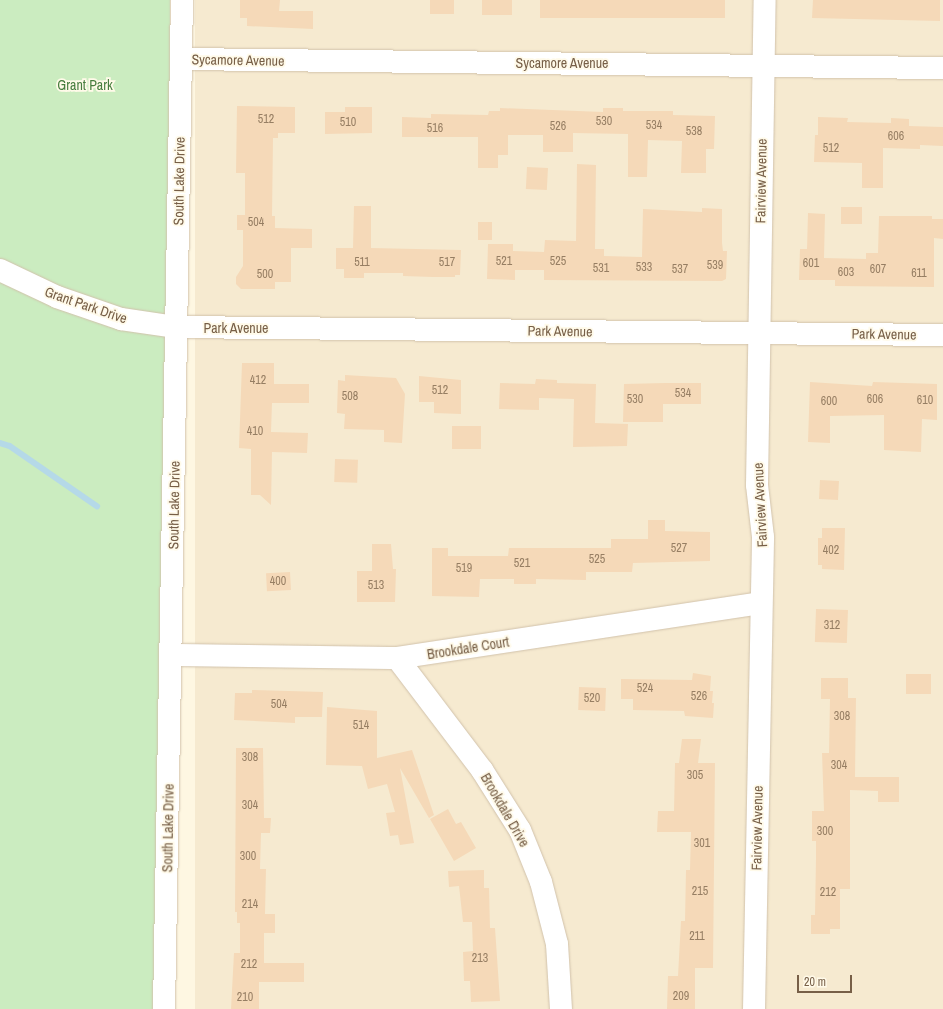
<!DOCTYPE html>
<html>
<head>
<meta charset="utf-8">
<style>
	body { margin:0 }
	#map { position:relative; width:943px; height:1009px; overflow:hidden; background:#fef7e2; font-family:"Archivo Narrow",sans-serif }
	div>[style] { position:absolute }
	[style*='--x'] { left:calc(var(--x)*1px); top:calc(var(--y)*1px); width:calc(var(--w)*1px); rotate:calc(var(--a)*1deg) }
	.residential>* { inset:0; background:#f6ead0; transform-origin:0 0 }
	.green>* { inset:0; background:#cbecc0; transform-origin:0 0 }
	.stream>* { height:5.5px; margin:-2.75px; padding:0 2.75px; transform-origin:2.75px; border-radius:2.75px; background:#b5d9e8 }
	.building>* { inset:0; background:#f5d9b8; transform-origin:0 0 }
	.roads { filter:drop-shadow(0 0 1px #d1c2ab) drop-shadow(0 0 1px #d1c2ab) }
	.minor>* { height:22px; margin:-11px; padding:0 11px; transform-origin:11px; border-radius:11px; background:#fff }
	span { translate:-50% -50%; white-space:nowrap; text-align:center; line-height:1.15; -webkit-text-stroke:3.5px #fffae9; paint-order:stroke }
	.number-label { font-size:12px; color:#967e63 }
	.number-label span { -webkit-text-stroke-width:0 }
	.street-label { font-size:14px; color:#775f47 }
	.park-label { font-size:14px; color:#477d3e }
	.scale { position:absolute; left:797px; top:975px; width:55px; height:18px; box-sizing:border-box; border:2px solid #775f47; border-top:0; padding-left:5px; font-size:12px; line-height:14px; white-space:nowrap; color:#775f47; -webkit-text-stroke:3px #fffae9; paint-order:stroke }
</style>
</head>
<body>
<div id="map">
	<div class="residential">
		<i style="left:195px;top:0;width:748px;height:1009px"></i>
	</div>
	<div class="green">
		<i style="left:0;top:0;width:170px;height:1009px"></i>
	</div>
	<div class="stream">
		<i style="--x:0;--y:443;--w:10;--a:17"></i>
		<i style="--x:10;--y:446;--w:106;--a:34.6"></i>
	</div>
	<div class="building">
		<i style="clip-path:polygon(240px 0,280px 0,279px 11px,313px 11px,313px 29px,247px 26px,247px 18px,240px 18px)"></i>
		<i style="left:430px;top:0;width:24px;height:14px"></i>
		<i style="left:482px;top:0;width:30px;height:15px"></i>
		<i style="left:540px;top:0;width:185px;height:18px"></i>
		<i style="clip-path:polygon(813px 0,940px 0,940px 21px,812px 18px)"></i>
		<i style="clip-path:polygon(237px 106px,295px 107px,295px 133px,278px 133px,278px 138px,273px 138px,272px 216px,275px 216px,275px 228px,312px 229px,312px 248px,291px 248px,291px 282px,275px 282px,275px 289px,241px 289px,236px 284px,236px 277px,243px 266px,243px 230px,237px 230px,237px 215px,245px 215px,245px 173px,236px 173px)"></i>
		<i style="clip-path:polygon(345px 107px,372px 107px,372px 133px,325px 134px,325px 112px,345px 112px)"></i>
		<i style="clip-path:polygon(500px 108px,603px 112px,603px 108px,623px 108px,623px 111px,673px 111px,673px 115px,715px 116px,714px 149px,706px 149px,706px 173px,681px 173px,682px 141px,648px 140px,647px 177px,628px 177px,628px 134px,573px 133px,573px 152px,543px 152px,543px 135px,508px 135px,508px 155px,498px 155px,498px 168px,478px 168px,478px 137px,402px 137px,402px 117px,431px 118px,431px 114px,488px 115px,489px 111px,500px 111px)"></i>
		<i style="clip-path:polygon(818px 117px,848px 118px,847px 122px,891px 123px,891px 118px,909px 119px,909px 126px,943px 127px,943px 146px,920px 145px,920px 149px,883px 148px,883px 188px,862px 188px,862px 163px,814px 162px,815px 135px,818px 135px)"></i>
		<i style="clip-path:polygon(577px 164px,596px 165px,595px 249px,604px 249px,604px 256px,642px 257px,643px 209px,702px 212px,702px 208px,722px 209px,722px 243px,723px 251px,727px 251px,726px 279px,722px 281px,544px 280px,544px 270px,515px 270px,515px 280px,487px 279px,488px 244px,513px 244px,513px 251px,544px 252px,545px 240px,576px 241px)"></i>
		<i style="left:527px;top:167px;width:21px;height:22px;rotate:3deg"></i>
		<i style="clip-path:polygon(354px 206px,371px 206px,371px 248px,461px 250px,460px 275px,455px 275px,455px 277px,433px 277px,403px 276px,403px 273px,364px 273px,364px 278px,344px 278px,344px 269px,336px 269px,336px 248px,353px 248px)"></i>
		<i style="left:841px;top:207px;width:21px;height:17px"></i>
		<i style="clip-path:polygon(808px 213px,825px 214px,824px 258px,866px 259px,866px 253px,878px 253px,879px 216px,932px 216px,932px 219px,943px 219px,943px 239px,934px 238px,934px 287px,835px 286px,835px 280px,799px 280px,800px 249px,807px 249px)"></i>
		<i style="left:478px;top:222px;width:14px;height:18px"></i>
		<i style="clip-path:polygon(242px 363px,274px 363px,274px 384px,309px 384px,309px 403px,272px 403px,271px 432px,308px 433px,307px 453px,272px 452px,271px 505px,260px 495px,251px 495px,251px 449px,239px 448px)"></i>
		<i style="clip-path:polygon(345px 375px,396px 378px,405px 394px,402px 443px,384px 442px,384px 430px,344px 429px,345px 414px,337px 413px,338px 380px,345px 381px)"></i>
		<i style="clip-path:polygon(419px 376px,461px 380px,461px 414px,434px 413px,434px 402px,419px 402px)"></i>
		<i style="clip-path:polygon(536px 379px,557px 380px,557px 383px,596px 384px,595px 423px,628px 424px,627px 446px,573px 447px,574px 399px,539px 398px,539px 410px,499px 409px,500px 383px,535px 384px)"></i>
		<i style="clip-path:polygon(810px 382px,872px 386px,873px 382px,937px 384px,937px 420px,922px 419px,921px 452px,884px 450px,884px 415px,830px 416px,830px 443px,808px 442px)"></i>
		<i style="clip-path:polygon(665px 383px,701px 383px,701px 404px,663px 404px,663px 422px,623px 422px,624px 384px)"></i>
		<i style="left:452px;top:426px;width:29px;height:23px"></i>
		<i style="left:335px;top:459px;width:23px;height:23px;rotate:2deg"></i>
		<i style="left:820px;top:480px;width:19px;height:19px;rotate:3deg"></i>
		<i style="clip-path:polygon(648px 520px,665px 520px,665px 531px,710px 532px,710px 561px,633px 563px,632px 572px,586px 572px,586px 580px,536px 579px,536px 584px,514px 584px,514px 579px,480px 579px,479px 597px,432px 596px,432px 548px,448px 548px,448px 556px,508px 556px,509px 548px,611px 548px,611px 539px,648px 539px)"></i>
		<i style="clip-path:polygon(822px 528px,845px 528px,844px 570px,822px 569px,822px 565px,818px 565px,818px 538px,822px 538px)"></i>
		<i style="clip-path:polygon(372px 544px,391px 544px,393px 569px,396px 569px,395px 602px,357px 602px,357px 571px,372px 571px)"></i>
		<i style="left:290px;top:572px;width:18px;height:24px;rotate:87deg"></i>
		<i style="left:816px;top:609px;width:32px;height:33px;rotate:2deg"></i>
		<i style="clip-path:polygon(693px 673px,711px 676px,710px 691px,713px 691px,712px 703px,714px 703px,713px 718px,685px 716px,684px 711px,633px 710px,633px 699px,621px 699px,621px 679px,692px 680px)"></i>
		<i style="left:906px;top:674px;width:25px;height:20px"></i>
		<i style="clip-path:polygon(821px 678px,848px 678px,848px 698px,856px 698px,855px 777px,899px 777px,899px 802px,878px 802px,878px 791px,850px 790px,850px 889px,840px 889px,840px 929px,830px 929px,830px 934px,811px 934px,811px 915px,815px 915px,816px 858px,816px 841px,812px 841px,812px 811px,824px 811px,822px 753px,829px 753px,830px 699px,821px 699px)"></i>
		<i style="left:579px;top:687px;width:27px;height:23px;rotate:2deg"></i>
		<i style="clip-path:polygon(252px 690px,323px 692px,322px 717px,295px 717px,295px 723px,234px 720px,235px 693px,252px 693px)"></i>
		<i style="clip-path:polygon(327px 707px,377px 711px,377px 758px,412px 750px,434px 815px,429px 818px,400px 768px,414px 843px,400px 845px,398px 835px,390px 836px,386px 813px,395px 812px,387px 784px,368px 789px,362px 766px,326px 765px)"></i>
		<i style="clip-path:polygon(682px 739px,701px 739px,698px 763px,715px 763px,713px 968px,695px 968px,695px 1009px,667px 1009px,668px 976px,678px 976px,681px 921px,685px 921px,686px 870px,690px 870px,691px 832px,657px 832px,658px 811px,674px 811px,675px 763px,679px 763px)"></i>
		<i style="clip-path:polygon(236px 748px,263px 748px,264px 818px,271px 818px,270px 833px,261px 833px,260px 869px,266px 869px,265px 914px,275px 914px,275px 933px,264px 933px,264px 963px,304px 963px,304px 982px,259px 982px,259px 1009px,231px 1009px,234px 953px,240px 953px,240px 923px,237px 923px,237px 912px,235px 912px)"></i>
		<i style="clip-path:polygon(448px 809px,456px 824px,461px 822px,476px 848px,454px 861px,430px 819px)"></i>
		<i style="clip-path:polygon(484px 870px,484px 888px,489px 888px,490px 928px,495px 928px,500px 1001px,471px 1002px,470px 981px,464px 981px,463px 952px,473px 951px,472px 922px,463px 922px,459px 886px,449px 887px,448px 871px)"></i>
	</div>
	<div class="roads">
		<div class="minor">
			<i style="--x:181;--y:59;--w:762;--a:0.68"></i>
			<i style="--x:0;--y:270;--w:63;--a:25.3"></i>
			<i style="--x:57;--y:297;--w:68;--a:19"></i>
			<i style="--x:121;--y:319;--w:56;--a:8.3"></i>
			<i style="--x:176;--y:327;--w:767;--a:0.6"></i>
			<i style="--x:171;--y:655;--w:226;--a:0.8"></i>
			<i style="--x:397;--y:658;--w:368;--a:-8.6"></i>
			<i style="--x:397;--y:658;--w:141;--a:52.8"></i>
			<i style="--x:482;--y:770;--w:71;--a:57.7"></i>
			<i style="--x:520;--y:830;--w:56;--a:68"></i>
			<i style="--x:541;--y:882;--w:64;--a:75.5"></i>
			<i style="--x:557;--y:944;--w:65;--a:86.5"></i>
			<i style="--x:164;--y:1009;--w:1009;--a:-88.98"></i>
			<i style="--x:754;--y:1009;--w:472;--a:-88.9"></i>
			<i style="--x:763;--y:537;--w:52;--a:-96.6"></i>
			<i style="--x:757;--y:485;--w:485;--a:-89.1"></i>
		</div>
	</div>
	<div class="number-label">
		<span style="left:266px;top:120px">512</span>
		<span style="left:604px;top:122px">530</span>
		<span style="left:348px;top:123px">510</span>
		<span style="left:654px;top:126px">534</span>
		<span style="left:558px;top:127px">526</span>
		<span style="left:435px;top:129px">516</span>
		<span style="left:694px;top:132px">538</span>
		<span style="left:896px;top:137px">606</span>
		<span style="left:831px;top:149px">512</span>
		<span style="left:256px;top:223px">504</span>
		<span style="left:504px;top:262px">521</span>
		<span style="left:558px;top:262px">525</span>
		<span style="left:362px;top:263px">511</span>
		<span style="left:447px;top:263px">517</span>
		<span style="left:811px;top:264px">601</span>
		<span style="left:715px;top:266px">539</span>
		<span style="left:644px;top:268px">533</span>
		<span style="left:601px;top:269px">531</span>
		<span style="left:680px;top:270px">537</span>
		<span style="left:878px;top:270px">607</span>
		<span style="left:846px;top:273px">603</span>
		<span style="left:919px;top:274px">611</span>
		<span style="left:265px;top:275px">500</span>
		<span style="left:258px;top:381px">412</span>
		<span style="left:440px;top:391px">512</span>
		<span style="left:683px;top:394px">534</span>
		<span style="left:350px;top:397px">508</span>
		<span style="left:635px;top:400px">530</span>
		<span style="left:875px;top:400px">606</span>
		<span style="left:925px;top:401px">610</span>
		<span style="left:829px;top:402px">600</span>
		<span style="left:255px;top:432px">410</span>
		<span style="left:679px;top:549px">527</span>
		<span style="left:831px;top:551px">402</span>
		<span style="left:597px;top:560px">525</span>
		<span style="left:522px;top:564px">521</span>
		<span style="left:464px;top:569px">519</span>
		<span style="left:278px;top:582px">400</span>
		<span style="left:376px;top:586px">513</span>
		<span style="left:832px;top:626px">312</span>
		<span style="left:645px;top:689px">524</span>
		<span style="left:699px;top:697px">526</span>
		<span style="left:592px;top:699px">520</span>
		<span style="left:279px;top:705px">504</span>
		<span style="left:842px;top:717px">308</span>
		<span style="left:361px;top:726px">514</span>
		<span style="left:250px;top:758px">308</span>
		<span style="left:839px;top:766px">304</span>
		<span style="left:695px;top:776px">305</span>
		<span style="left:250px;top:806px">304</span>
		<span style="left:825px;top:832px">300</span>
		<span style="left:702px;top:844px">301</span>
		<span style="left:248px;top:857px">300</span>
		<span style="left:700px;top:892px">215</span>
		<span style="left:828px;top:893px">212</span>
		<span style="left:250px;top:905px">214</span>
		<span style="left:697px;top:937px">211</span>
		<span style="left:480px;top:959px">213</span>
		<span style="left:249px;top:965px">212</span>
		<span style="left:681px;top:997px">209</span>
		<span style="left:245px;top:998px">210</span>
	</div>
	<div class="street-label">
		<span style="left:238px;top:60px;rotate:1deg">Sycamore Avenue</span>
		<span style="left:562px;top:63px">Sycamore Avenue</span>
		<span style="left:179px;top:181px;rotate:-89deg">South Lake Drive</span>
		<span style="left:761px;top:181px;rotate:-89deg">Fairview Avenue</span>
		<span style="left:86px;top:305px;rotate:19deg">Grant Park Drive</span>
		<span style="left:236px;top:328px">Park Avenue</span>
		<span style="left:560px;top:331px;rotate:1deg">Park Avenue</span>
		<span style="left:884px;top:334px;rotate:1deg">Park Avenue</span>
		<span style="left:174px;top:505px;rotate:-89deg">South Lake Drive</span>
		<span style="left:760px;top:505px;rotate:-93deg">Fairview Avenue</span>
		<span style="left:468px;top:648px;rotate:-9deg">Brookdale Court</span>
		<span style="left:505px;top:810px;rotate:60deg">Brookdale Drive</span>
		<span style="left:168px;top:828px;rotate:-89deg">South Lake Drive</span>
		<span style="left:757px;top:828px;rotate:-89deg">Fairview Avenue</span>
	</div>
	<div class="park-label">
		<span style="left:85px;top:85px">Grant Park</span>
	</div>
	<div class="scale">20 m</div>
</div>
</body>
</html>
